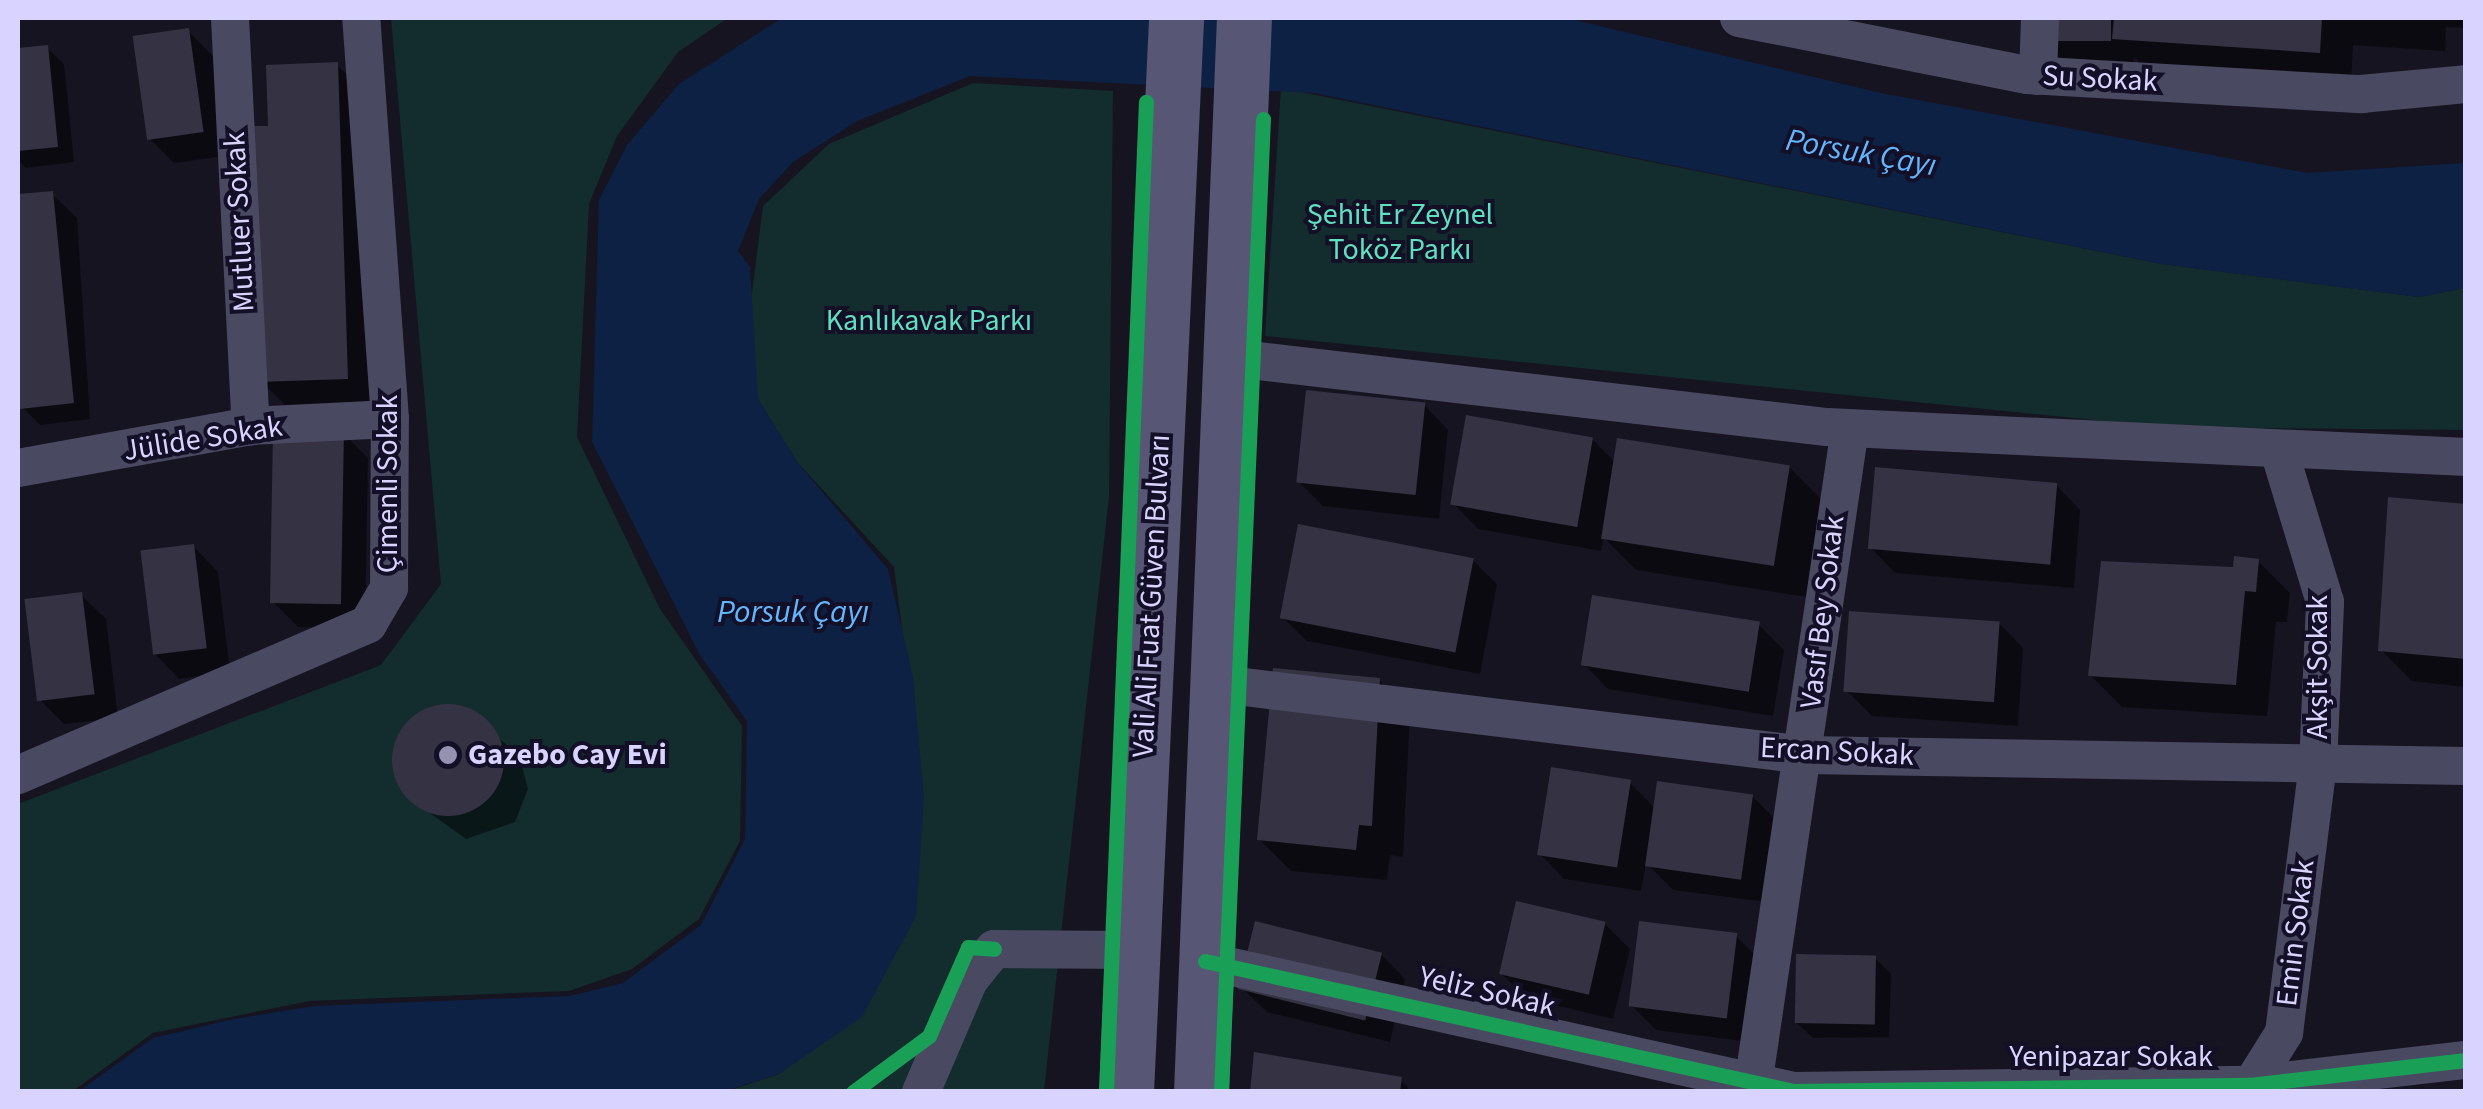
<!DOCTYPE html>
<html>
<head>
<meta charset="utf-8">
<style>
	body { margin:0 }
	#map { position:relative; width:2483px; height:1109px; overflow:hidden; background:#161421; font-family:"Source Sans 3",sans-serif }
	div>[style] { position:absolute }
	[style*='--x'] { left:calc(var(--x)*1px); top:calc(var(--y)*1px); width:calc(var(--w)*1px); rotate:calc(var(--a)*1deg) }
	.green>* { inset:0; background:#132c2d }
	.water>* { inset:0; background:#0d2144 }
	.shadow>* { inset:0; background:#0007 }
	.building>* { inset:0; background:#343243; transform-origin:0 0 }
	.round { border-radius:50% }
	.street>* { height:38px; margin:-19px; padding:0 19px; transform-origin:19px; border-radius:19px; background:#4a4962 }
	.secondary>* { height:55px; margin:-27.5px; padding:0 27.5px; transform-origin:27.5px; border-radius:27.5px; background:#575674 }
	.cycleway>* { height:15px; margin:-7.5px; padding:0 7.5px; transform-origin:7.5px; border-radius:7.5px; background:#1a9f57 }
	.dots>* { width:28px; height:28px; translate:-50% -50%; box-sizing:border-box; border:5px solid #130f26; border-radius:50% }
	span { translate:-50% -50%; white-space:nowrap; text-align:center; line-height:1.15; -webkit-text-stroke:8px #130f26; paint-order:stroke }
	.street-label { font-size:30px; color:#d9d4ff }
	.park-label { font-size:30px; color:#5fe0c0 }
	.poi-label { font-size:30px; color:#d9d4ff; font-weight:700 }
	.left { translate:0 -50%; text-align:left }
	.water-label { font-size:32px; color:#62b6ff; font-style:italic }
	.frame { position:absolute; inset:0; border:20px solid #d9d4ff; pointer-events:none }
</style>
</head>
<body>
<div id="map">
	<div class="green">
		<i style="clip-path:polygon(391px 18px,728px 18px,678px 52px,617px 136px,589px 204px,577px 437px,660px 609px,742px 726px,740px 841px,699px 919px,632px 969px,569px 991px,309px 1001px,153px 1033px,73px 1091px,18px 1091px,18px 804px,381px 665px,441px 584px)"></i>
		<i style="clip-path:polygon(973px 83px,1113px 91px,1109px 496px,1044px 1091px,725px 1092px,779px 1074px,924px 798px,894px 567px,797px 462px,758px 399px,747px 332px,763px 206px,829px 144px)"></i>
		<i style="clip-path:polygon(1281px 88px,2162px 264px,2419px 297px,2465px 288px,2465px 430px,2163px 427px,1265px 336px)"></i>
	</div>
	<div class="water">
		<i style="clip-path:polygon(782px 18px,1566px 18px,1881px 93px,2307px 173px,2465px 163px,2465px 288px,2419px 297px,2162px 264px,1314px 93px,970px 76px,857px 121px,793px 162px,759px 199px,738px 251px,750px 267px,758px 399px,797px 462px,888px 569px,913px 677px,924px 798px,916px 916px,862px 1017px,779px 1074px,725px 1091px,78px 1092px,153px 1038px,234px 1019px,315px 1006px,570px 996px,623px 983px,701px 925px,745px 839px,747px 721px,700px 655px,592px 442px,599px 200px,627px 145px,679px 84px)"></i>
	</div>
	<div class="shadow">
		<i style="clip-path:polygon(2035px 18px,2466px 18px,2466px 28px,2446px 27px,2445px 51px,2353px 45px,2351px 84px,2147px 70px,2134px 57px,2133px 67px,2059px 65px)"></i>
		<i style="clip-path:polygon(188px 31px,213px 56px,226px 156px,174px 163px,149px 138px)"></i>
		<i style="clip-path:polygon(47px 48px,64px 64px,74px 162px,26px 168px,18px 160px,18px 51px)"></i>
		<i style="clip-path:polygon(337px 65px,369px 97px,378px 410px,292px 412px,260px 380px,271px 128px)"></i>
		<i style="clip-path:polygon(52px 194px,77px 218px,90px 419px,40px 425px,23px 408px,18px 358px,18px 196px)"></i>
		<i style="clip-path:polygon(1424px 405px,1448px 430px,1439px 519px,1323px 506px,1298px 481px)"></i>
		<i style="clip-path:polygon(343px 433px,368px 458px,365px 628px,298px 627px,273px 602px)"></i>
		<i style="clip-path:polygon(1592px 439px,1616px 463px,1789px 467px,1821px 499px,1806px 597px,1636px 570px,1604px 538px,1601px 551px,1478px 529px,1454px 504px)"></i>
		<i style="clip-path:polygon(2056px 485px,2080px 510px,2074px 588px,1895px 573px,1871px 548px)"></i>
		<i style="clip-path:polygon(2466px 507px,2466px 687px,2412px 681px,2381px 650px)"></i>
		<i style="clip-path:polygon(194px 547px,218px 572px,230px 672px,179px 679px,155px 654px)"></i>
		<i style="clip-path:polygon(1472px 560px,1497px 584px,1480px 674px,1307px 641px,1282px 617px)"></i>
		<i style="clip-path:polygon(2258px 561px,2290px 593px,2287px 622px,2276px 622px,2267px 716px,2122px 707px,2090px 675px)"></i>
		<i style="clip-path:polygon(81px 595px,106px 619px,118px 718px,64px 724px,40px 700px)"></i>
		<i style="clip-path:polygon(1999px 623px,2023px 648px,2018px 726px,1872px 716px,1847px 691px)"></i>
		<i style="clip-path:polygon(1759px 625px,1784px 650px,1773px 716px,1608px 689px,1584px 664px)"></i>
		<i style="clip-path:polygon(1379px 680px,1410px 712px,1403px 857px,1390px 855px,1387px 880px,1291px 871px,1260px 840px)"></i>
		<i style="clip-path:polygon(463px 708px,519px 755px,528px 789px,515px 822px,466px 839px,409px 798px,396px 748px,429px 709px)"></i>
		<i style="clip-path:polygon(1630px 783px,1656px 809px,1752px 796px,1777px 821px,1767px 902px,1673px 890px,1646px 863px,1641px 891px,1564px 879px,1540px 854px)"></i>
		<i style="clip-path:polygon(1605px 924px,1630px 949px,1613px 1019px,1526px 998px,1502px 974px)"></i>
		<i style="clip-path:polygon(1736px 936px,1760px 960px,1750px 1042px,1656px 1030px,1631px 1005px)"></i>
		<i style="clip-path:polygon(1381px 954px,1405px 979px,1390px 1042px,1267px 1012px,1242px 988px)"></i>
		<i style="clip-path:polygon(1875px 958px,1891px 974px,1889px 1037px,1813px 1038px,1796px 1022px)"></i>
		<i style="clip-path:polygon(1256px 1055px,1400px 1080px,1412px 1092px,1253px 1092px)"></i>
	</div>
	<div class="building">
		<i style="left:2033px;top:18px;width:78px;height:23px"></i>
		<i style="clip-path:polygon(2114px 18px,2322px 18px,2320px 53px,2112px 39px)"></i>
		<i style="left:189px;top:28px;width:105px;height:57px;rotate:82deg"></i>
		<i style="clip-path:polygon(48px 45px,58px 147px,18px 151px,18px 48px)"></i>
		<i style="clip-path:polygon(338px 62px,348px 379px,257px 382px,250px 126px,268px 126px,266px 65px)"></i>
		<i style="clip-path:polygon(53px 191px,74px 403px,20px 409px,18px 194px)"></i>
		<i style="left:1306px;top:390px;width:120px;height:93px;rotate:6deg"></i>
		<i style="left:1466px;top:415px;width:129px;height:91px;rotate:10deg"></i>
		<i style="left:273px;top:429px;width:71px;height:174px;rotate:1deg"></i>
		<i style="left:1617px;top:438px;width:175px;height:102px;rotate:9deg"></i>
		<i style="left:1875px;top:467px;width:183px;height:82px;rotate:5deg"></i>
		<i style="clip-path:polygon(2388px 497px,2466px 504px,2466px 659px,2378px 651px)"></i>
		<i style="left:1298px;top:524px;width:179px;height:96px;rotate:11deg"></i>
		<i style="left:194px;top:544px;width:105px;height:54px;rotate:83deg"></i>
		<i style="clip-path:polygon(2234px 556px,2259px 559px,2256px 592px,2245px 591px,2236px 685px,2088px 676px,2101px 561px,2233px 567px)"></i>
		<i style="left:82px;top:592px;width:103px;height:58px;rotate:83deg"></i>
		<i style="left:1592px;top:595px;width:170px;height:71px;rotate:9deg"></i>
		<i style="left:1849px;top:611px;width:151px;height:81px;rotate:4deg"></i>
		<i style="clip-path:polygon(1273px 668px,1380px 678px,1372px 826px,1359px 825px,1356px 850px,1257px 840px)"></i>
		<i class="round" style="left:392px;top:704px;width:112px;height:112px"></i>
		<i style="left:1551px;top:767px;width:81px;height:89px;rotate:9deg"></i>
		<i style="left:1657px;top:781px;width:97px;height:86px;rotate:8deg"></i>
		<i style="left:1516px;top:901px;width:92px;height:75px;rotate:13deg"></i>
		<i style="left:1255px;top:921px;width:131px;height:70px;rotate:14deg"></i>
		<i style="left:1639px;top:921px;width:99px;height:86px;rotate:7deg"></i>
		<i style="left:1796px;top:954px;width:80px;height:69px;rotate:1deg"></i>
		<i style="clip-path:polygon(1254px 1052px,1402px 1077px,1400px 1092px,1250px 1092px)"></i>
	</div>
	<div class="street">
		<i style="--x:230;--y:18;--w:409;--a:87.1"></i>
		<i style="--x:1739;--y:18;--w:294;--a:11.2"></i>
		<i style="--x:2027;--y:75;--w:335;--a:3.3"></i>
		<i style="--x:2361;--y:94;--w:105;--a:-5.4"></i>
		<i style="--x:2038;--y:76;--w:58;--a:-88"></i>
		<i style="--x:1233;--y:358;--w:598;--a:6.63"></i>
		<i style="--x:1827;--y:427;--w:640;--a:2.69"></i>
		<i style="--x:18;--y:468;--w:237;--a:-10.2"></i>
		<i style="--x:251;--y:426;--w:139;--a:-2.9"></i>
		<i style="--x:1212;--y:683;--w:597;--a:6.92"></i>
		<i style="--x:1805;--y:755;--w:661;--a:0.95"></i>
		<i style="--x:18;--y:775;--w:381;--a:-23.3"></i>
		<i style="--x:368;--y:624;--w:42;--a:-59.7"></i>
		<i style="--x:389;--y:588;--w:169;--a:-89.7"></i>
		<i style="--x:390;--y:419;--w:402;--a:-94.1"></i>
		<i style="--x:1205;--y:961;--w:603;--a:12.45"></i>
		<i style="--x:1794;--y:1091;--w:455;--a:-0.8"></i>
		<i style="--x:2249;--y:1085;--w:218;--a:-6.6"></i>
		<i style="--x:921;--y:1092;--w:122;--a:-66.8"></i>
		<i style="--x:969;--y:980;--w:40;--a:-51"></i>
		<i style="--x:994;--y:949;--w:139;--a:0.4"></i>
		<i style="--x:1752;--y:1092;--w:671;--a:-81.6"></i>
		<i style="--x:2247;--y:1092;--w:70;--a:-57.9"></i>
		<i style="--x:2284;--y:1033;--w:270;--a:-82.8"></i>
		<i style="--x:2318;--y:765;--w:163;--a:-87.5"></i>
		<i style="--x:2325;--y:602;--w:155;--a:-106.9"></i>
	</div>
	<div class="secondary">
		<i style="--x:1126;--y:1092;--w:1075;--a:-87.33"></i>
		<i style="--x:1201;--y:1092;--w:1075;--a:-87.71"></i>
	</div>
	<div class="cycleway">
		<i style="--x:1205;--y:961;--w:603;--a:12.45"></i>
		<i style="--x:1794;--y:1091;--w:455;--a:-0.8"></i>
		<i style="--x:2249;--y:1085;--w:218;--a:-6.6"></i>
		<i style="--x:853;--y:1092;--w:94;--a:-36.4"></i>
		<i style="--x:929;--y:1036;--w:97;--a:-66.3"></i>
		<i style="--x:968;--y:947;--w:26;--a:4"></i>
		<i style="--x:1106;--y:1092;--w:991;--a:-87.69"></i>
		<i style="--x:1221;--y:1092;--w:974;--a:-87.53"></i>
	</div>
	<div class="dots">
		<i style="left:448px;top:755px;background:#9591b1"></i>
	</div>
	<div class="street-label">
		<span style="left:2100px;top:79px;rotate:3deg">Su Sokak</span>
		<span style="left:240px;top:222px;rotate:-93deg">Mutluer Sokak</span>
		<span style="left:203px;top:439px;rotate:-9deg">Jülide Sokak</span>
		<span style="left:388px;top:484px;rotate:-90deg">Çimenli Sokak</span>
		<span style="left:1152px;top:596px;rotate:-87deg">Vali Ali Fuat Güven Bulvarı</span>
		<span style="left:1823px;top:612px;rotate:-83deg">Vasıf Bey Sokak</span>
		<span style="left:2318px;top:667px;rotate:-90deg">Akşit Sokak</span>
		<span style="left:1837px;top:752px;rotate:3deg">Ercan Sokak</span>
		<span style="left:2296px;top:933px;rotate:-83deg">Emin Sokak</span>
		<span style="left:1487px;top:992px;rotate:13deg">Yeliz Sokak</span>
		<span style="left:2111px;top:1057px">Yenipazar Sokak</span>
	</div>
	<div class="park-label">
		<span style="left:1400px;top:232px">Şehit Er Zeynel<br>Toköz Parkı</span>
		<span style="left:929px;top:321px">Kanlıkavak Parkı</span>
	</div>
	<div class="poi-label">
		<span class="left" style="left:468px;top:755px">Gazebo Cay Evi</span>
	</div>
	<div class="water-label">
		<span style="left:1861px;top:153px;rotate:10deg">Porsuk Çayı</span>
		<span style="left:793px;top:612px">Porsuk Çayı</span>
	</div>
	<div class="frame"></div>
</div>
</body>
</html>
